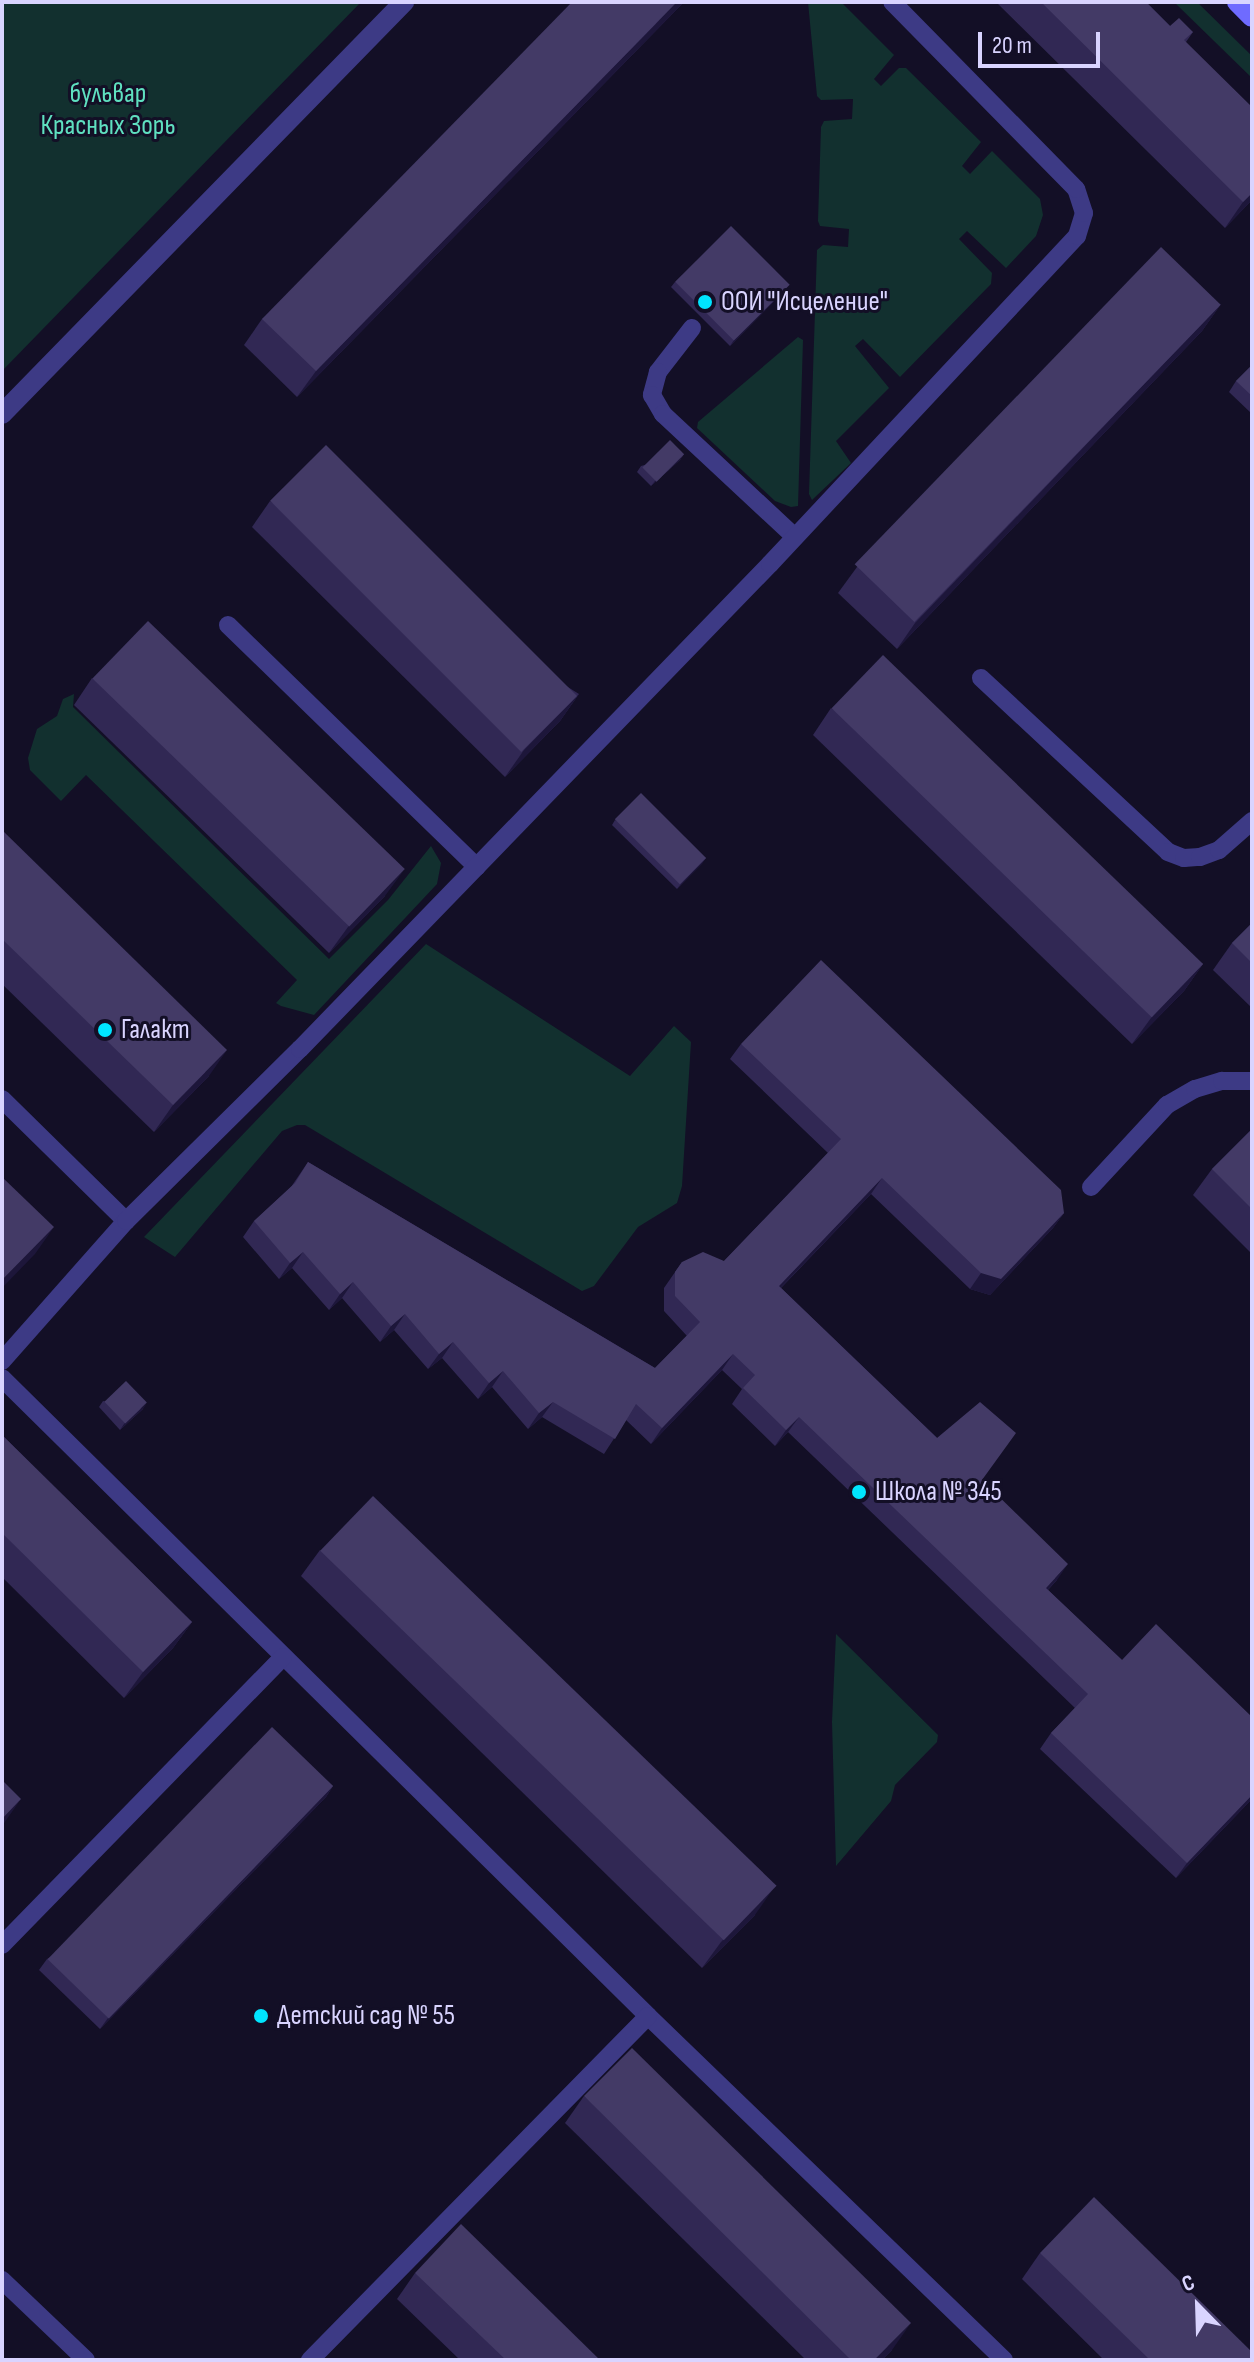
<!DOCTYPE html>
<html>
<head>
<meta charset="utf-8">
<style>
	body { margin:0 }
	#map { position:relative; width:1254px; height:2362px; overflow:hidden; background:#130f26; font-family:"Sofia Sans Condensed",sans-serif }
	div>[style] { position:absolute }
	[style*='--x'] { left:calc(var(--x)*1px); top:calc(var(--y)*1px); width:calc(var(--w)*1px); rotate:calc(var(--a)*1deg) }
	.green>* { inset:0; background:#12302f }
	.service>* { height:18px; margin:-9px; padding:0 9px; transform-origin:9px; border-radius:9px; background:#3d3a85 }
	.tertiary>* { height:20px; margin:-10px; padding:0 10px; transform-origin:10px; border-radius:10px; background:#3d3a85 }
	.secondary>* { height:20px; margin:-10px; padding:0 10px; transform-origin:10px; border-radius:10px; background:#6f6bff }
	.wall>* { inset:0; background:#312854 }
	.shaded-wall>* { inset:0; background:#1d163a }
	.building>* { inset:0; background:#433a66; transform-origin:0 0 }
	.dots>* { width:22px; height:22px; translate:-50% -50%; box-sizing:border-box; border:4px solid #130f26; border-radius:50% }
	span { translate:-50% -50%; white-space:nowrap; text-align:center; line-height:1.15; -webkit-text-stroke:6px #130f26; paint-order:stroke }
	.park-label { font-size:28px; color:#5fe0c0 }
	.poi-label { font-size:28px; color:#d9d4ff }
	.left { translate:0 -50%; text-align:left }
	.frame { position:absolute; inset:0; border:4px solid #d9d4ff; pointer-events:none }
	.north { position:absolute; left:1158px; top:2266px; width:80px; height:80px; -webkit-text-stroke:6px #130f26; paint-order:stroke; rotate:337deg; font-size:22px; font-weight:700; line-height:32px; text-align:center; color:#d9d4ff }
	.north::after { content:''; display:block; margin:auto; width:28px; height:36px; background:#d9d4ff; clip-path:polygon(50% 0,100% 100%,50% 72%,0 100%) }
	.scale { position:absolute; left:978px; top:32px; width:122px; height:36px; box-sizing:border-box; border:4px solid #d9d4ff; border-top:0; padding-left:10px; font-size:24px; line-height:28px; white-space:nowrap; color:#d9d4ff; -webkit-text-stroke:6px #130f26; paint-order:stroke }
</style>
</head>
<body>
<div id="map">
	<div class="green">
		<i style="clip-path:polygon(2px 2px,361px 2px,2px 371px)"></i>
		<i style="clip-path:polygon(808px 2px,841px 2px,894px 55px,874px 79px,881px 86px,899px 68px,906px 68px,981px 142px,962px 166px,970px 174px,992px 151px,1040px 199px,1043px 215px,1036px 236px,1006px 268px,967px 231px,959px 239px,992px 273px,991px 284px,900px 377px,863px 339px,855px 346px,889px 388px,836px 441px,851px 463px,812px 500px,809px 494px,817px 250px,823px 245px,848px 247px,849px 229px,820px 226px,818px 221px,821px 127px,824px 121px,852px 119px,853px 99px,821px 100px,817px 96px)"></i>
		<i style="clip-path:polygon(1174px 2px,1197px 2px,1252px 56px,1252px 78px)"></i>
		<i style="clip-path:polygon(798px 337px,803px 340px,798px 506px,791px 507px,775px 501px,697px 428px,698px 422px)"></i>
		<i style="clip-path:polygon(74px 694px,73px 707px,329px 959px,388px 900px,431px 846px,441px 863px,437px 884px,314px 1015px,281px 1006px,276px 1003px,297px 980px,86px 775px,61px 801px,30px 770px,28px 758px,37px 729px,57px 716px,63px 699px)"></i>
		<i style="clip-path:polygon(426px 944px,630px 1076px,674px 1026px,691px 1042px,682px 1186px,677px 1203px,638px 1227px,594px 1286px,582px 1291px,305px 1125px,297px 1125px,282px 1131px,175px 1257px,144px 1237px)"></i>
		<i style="clip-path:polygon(836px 1634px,938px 1735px,937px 1742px,895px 1785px,891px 1801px,836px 1866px,832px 1722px)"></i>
	</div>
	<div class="service">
		<i style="--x:692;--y:328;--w:56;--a:127.7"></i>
		<i style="--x:658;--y:372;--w:24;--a:105"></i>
		<i style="--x:652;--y:395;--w:22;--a:60"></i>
		<i style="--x:663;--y:414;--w:180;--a:43"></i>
		<i style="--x:228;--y:625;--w:347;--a:44.2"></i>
		<i style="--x:981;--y:678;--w:255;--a:42.9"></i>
		<i style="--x:1168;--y:852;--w:17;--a:21"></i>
		<i style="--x:1184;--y:858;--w:16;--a:-4"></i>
		<i style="--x:1200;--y:857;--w:20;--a:-20"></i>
		<i style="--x:1219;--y:850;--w:44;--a:-41.3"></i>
		<i style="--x:2;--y:1099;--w:174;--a:44.5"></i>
		<i style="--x:1091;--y:1187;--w:112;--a:-47.2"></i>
		<i style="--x:1167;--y:1105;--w:32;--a:-30"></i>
		<i style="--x:1195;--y:1089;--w:28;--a:-17"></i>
		<i style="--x:1222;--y:1081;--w:30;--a:0"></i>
		<i style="--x:2;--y:1361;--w:187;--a:-48.5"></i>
		<i style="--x:126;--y:1221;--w:245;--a:-44.7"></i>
		<i style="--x:300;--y:1049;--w:675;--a:-45.9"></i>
		<i style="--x:770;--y:564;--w:449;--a:-46.9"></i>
		<i style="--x:1077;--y:236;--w:24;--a:-73"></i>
		<i style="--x:1084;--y:213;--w:25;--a:-108"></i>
		<i style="--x:1076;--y:189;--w:262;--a:-134.5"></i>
		<i style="--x:2;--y:1378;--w:908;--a:44.64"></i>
		<i style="--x:648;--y:2016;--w:495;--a:44"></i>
		<i style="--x:2;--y:1945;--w:402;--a:-45.7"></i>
		<i style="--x:2;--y:2280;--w:116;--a:43.6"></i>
		<i style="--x:310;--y:2360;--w:482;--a:-45.5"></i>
	</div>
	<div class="tertiary">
		<i style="--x:2;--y:414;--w:576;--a:-45.7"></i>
	</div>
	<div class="secondary">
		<i style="--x:1237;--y:2;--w:21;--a:45"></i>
	</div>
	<div class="wall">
		<i style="clip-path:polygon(684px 2px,297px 397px,244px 345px,262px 319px)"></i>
		<i style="clip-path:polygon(996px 2px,1146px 2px,1170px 26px,1193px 32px,1186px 42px,1252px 200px,1225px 228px)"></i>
		<i style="clip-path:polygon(675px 282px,785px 290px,730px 346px,671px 287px)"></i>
		<i style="clip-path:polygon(1221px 304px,1202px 331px,897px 649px,838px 593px,857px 567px)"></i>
		<i style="clip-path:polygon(1252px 365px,1252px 414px,1229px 392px,1236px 381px)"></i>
		<i style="clip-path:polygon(684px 454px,680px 460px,651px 486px,637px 472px,641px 466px)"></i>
		<i style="clip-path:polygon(270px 501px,579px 694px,560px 721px,505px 777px,252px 527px)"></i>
		<i style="clip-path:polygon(92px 678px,385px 896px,329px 953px,74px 705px)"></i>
		<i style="clip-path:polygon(831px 708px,1203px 964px,1184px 991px,1132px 1044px,813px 735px)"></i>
		<i style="clip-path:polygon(615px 820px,706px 858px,677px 889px,612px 825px)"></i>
		<i style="clip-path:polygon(2px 830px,209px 1076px,154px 1132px,2px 984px)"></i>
		<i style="clip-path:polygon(1252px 923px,1252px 1008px,1213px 970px,1232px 943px)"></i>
		<i style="clip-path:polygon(741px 1044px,1064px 1213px,1053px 1228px,990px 1295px,970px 1289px,871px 1194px,781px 1288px,982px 1481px,1057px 1580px,1048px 1590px,1122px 1660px,1252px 1717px,1252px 1799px,1176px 1878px,1040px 1749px,1051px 1733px,1075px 1708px,788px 1432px,775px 1446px,732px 1404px,742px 1389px,722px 1370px,651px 1444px,626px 1420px,604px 1454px,542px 1417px,528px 1429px,492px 1387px,478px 1399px,442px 1358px,428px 1369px,394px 1330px,380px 1342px,342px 1298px,329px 1310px,292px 1268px,279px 1279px,243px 1237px,254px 1221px,291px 1187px,308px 1162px,655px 1368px,687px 1336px,664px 1311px,664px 1288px,682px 1262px,724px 1261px,828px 1153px,730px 1059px)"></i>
		<i style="clip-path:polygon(1252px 1129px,1252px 1254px,1193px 1195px,1212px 1169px)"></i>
		<i style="clip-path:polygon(103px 1401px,143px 1409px,120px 1430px,99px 1407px)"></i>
		<i style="clip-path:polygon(2px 1435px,192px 1622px,173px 1648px,124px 1698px,2px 1577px)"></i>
		<i style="clip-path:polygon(320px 1550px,755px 1915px,702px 1968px,301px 1576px)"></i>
		<i style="clip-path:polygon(333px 1786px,326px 1797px,100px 2029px,39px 1970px,47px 1959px)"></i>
		<i style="clip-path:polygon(584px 2096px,892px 2350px,882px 2360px,806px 2360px,565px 2123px)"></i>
		<i style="clip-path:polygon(1040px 2253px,1252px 2360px,1104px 2360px,1022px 2279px)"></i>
		<i style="clip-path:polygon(415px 2273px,600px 2360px,460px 2360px,397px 2299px)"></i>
	</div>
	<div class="shaded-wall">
		<i style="clip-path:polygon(677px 2px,684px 2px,297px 397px,316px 371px)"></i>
		<i style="clip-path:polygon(1252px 193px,1252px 200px,1225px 228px,1243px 202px)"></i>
		<i style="clip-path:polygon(789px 285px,785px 290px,730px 346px,734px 340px)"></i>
		<i style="clip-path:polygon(1221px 304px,1202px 331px,897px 649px,915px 623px)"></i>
		<i style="clip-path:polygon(684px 454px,680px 460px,651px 486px,655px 481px)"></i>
		<i style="clip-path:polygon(579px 694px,560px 721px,505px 777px,524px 750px)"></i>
		<i style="clip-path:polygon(706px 858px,702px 864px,677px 889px,681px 884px)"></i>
		<i style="clip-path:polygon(404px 870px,385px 896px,329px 953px,348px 927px)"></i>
		<i style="clip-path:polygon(1203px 964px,1184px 991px,1132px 1044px,1151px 1018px)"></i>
		<i style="clip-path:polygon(227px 1050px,209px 1076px,154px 1132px,173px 1105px)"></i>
		<i style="clip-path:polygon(882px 1178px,871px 1194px,768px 1301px,779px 1286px)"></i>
		<i style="clip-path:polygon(1064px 1213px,1053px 1228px,990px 1295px,970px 1289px,981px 1273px)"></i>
		<i style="clip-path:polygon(54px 1227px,35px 1254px,2px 1288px,2px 1280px)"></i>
		<i style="clip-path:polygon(303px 1252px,292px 1268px,279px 1279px,290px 1263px)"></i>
		<i style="clip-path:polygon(353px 1282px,342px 1298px,329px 1310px,340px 1294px)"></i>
		<i style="clip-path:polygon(405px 1314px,394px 1330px,380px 1342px,391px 1326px)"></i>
		<i style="clip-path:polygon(453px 1342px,442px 1358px,428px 1369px,439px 1354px)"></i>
		<i style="clip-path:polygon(733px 1354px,722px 1370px,651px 1444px,662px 1428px)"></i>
		<i style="clip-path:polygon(503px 1371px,492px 1387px,478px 1399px,489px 1383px)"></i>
		<i style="clip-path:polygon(553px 1402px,542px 1417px,528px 1429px,539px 1413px)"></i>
		<i style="clip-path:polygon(147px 1403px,143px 1409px,120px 1430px,124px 1424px)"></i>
		<i style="clip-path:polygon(799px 1417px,788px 1432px,775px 1446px,786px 1430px)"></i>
		<i style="clip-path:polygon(1068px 1564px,1057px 1580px,1035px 1603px,1046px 1588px)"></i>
		<i style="clip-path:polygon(192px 1622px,173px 1648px,124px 1698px,143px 1672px)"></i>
		<i style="clip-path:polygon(333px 1786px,326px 1797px,100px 2029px,108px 2018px)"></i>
		<i style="clip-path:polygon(1252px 1795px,1252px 1799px,1176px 1878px,1187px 1863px)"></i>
		<i style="clip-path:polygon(21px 1799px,2px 1826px,2px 1819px)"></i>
		<i style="clip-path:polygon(773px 1889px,755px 1915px,702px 1968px,721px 1942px)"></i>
		<i style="clip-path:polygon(911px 2323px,892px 2350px,882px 2360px,874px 2360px)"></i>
	</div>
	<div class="building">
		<i style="clip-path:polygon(572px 2px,677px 2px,316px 371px,262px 319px)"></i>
		<i style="clip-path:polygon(1041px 2px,1146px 2px,1170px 26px,1179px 18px,1193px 32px,1184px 40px,1252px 107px,1252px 193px,1243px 202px)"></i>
		<i style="left:731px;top:226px;width:83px;height:79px;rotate:45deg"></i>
		<i style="left:1161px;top:247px;width:83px;height:441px;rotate:44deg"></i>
		<i style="clip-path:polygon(1252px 365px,1252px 396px,1236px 381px)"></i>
		<i style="left:670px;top:440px;width:20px;height:39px;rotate:45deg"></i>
		<i style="left:326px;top:445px;width:355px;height:79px;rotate:45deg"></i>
		<i style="left:148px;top:621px;width:357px;height:80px;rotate:44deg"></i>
		<i style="left:883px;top:655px;width:445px;height:74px;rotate:44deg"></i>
		<i style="left:641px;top:793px;width:92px;height:37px;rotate:45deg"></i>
		<i style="clip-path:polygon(2px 830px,227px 1050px,173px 1105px,2px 939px)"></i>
		<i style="clip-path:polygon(1252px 923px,1252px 963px,1232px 943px)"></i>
		<i style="clip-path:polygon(821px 960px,1061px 1190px,1064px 1213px,1001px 1279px,981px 1273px,882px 1178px,779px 1286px,937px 1438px,980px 1402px,1016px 1433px,982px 1480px,1068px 1564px,1046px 1588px,1122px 1660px,1156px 1624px,1252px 1717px,1252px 1795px,1187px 1863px,1051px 1733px,1088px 1694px,799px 1417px,786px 1430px,743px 1388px,755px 1375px,733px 1354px,662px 1428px,636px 1404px,615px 1439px,553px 1402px,539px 1413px,503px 1371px,489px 1383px,453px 1342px,439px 1354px,405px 1314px,391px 1326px,353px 1282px,340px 1294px,303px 1252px,290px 1263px,254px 1221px,295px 1183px,308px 1162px,655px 1368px,700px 1322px,675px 1296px,675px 1272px,682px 1262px,703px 1252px,724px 1261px,841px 1139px,741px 1044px)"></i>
		<i style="clip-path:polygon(1252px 1129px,1252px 1209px,1212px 1169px)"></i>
		<i style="clip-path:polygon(2px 1177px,54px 1227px,2px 1280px)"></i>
		<i style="left:126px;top:1381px;width:30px;height:30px;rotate:46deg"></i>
		<i style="clip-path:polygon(2px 1435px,192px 1622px,143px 1672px,2px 1533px)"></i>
		<i style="left:373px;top:1496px;width:561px;height:76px;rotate:44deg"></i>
		<i style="left:272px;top:1727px;width:85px;height:323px;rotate:44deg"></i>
		<i style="clip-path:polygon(2px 1780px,21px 1799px,2px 1819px)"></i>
		<i style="clip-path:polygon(632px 2048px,911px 2323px,874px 2360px,851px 2360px,584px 2096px)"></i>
		<i style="clip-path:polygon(1094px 2197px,1252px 2352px,1252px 2360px,1150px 2360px,1040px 2253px)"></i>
		<i style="clip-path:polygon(461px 2224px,600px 2360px,506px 2360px,415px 2273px)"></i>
	</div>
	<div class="dots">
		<i style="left:705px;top:302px;background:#00e5ff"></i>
		<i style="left:105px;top:1030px;background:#00e5ff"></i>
		<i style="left:859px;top:1492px;background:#00e5ff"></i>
		<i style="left:261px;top:2016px;background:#00e5ff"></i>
	</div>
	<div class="park-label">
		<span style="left:108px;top:110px">бульвар<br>Красных Зорь</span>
	</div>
	<div class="poi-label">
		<span class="left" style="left:721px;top:302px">ООИ "Исцеление"</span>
		<span class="left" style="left:121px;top:1030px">Галакт</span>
		<span class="left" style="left:875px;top:1492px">Школа № 345</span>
		<span class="left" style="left:277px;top:2016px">Детский сад № 55</span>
	</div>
	<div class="frame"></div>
	<div class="north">С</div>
	<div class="scale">20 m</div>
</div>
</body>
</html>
